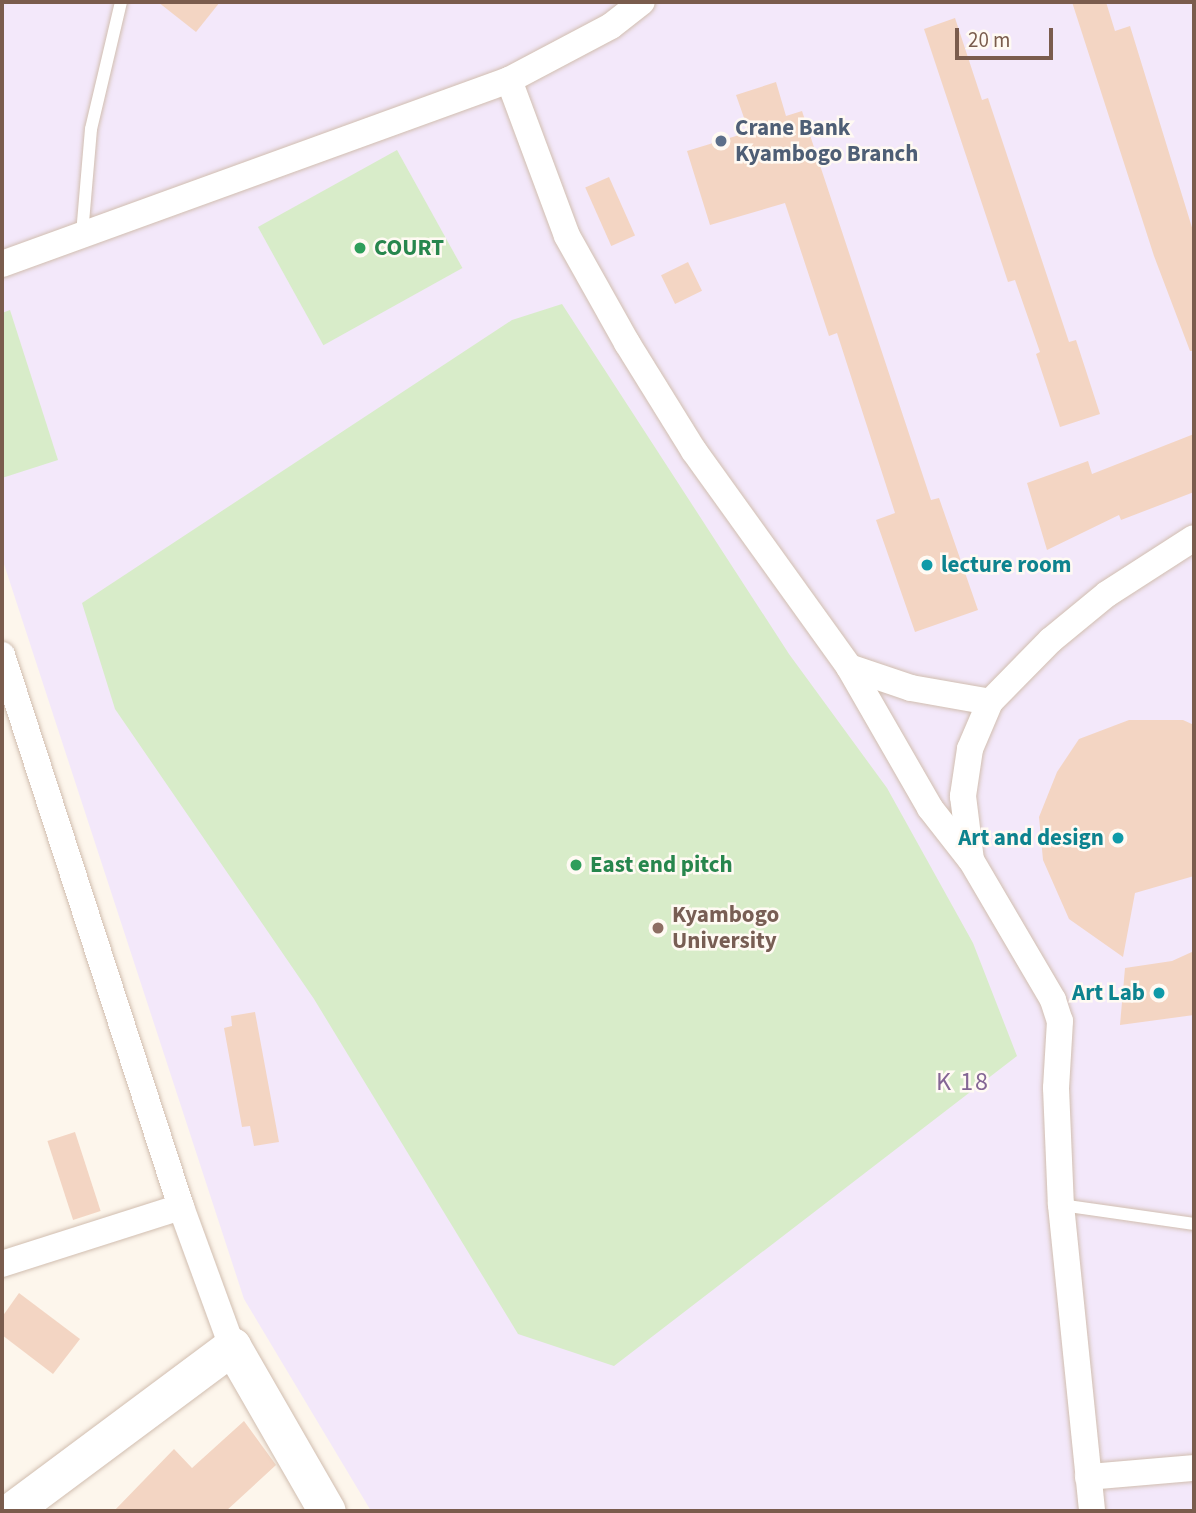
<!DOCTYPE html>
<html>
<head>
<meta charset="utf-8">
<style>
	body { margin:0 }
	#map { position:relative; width:1196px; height:1513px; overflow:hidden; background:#fdf6ec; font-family:"Source Sans 3",sans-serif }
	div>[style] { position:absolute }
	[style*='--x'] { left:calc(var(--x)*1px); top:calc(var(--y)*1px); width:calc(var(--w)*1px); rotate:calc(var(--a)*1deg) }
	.education>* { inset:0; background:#f3e8fa }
	.green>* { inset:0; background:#d8ecc9; transform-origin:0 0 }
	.building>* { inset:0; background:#f3d5c3; transform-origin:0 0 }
	.roads { filter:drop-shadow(0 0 2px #d1beb0) drop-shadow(0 0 2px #d1beb0) }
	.lane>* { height:12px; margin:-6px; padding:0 6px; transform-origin:6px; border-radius:6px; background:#fff }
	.street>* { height:26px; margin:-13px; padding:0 13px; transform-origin:13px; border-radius:13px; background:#fff }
	.secondary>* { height:37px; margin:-18.5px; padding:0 18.5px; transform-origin:18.5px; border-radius:18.5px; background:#fff }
	.dots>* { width:19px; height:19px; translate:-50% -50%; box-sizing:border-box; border:4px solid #fffaf3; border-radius:50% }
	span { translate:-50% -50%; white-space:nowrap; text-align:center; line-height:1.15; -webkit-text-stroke:5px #fffaf3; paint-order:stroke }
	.service-label { font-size:23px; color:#4e5e75; font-weight:700 }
	.left { translate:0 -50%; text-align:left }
	.leisure-label { font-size:23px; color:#27864d; font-weight:700 }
	.culture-label { font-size:23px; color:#0d838f; font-weight:700 }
	.right { translate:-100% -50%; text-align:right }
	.education-label { font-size:23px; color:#785e54; font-weight:700 }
	.quarter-label { font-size:26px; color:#846695; letter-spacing:2px }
	.frame { position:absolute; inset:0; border:4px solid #7a5c4d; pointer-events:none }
	.scale { position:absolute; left:955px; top:28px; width:98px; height:32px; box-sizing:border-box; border:4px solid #7a5c4d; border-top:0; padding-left:9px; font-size:21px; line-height:24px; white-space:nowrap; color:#7a5c4d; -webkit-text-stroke:5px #fffaf3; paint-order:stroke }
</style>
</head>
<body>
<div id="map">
	<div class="education">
		<i style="clip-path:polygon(2px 2px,1194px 2px,1194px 1511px,371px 1511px,244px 1299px,2px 558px)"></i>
	</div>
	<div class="green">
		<i style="left:397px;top:150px;width:135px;height:159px;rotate:61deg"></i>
		<i style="clip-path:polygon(562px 304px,789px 654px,887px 788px,973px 943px,1017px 1056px,614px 1366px,518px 1334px,314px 999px,115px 709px,82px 603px,512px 320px)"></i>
		<i style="clip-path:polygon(10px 310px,58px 460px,2px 478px,2px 313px)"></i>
	</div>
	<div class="building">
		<i style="clip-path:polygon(158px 2px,220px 2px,196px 32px)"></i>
		<i style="clip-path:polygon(1072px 2px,1106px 2px,1115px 31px,1130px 26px,1194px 234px,1194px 351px,1190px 351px,1154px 256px)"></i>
		<i style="clip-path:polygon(955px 18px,982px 100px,988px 98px,1069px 342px,1076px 340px,1100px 414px,1060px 427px,1036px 354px,1040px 352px,1015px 280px,1008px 282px,924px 29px)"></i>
		<i style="clip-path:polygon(776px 82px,786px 116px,802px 111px,931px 500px,939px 498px,978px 610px,915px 632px,876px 520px,895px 513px,837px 333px,829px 336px,785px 203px,710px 225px,687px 151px,749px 132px,736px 95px)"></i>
		<i style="left:609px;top:177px;width:64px;height:26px;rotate:66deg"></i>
		<i style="left:688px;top:262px;width:32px;height:30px;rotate:64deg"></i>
		<i style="clip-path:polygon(1194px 434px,1194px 492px,1121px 520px,1119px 515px,1047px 550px,1027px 483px,1088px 461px,1092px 474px)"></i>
		<i style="clip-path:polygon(1129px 720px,1183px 720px,1194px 725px,1194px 876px,1135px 893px,1123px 957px,1069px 919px,1043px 860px,1039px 817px,1057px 772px,1079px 739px)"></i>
		<i style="clip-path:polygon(1194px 951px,1194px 1015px,1120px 1025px,1125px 968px,1172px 961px)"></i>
		<i style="clip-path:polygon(255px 1012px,279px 1142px,254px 1146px,250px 1126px,242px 1127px,224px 1028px,232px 1026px,231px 1016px)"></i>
		<i style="left:75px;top:1132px;width:83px;height:29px;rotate:72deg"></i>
		<i style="clip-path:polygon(19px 1293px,80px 1339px,53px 1374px,2px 1335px,2px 1317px)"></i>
		<i style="clip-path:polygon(244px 1421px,276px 1465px,226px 1511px,114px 1511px,174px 1449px,192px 1468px)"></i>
	</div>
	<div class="roads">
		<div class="lane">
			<i style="--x:82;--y:234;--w:105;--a:-85.1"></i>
			<i style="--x:91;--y:129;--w:130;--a:-76.7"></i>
			<i style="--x:1061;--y:1205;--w:134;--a:8.1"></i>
		</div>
		<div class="street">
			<i style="--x:509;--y:80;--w:166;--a:69.6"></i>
			<i style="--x:567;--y:236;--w:123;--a:60.7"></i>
			<i style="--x:627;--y:343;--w:127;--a:58.2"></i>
			<i style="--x:694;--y:451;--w:266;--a:54.3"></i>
			<i style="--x:849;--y:667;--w:65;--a:18.7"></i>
			<i style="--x:911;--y:688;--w:80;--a:10"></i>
			<i style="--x:990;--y:702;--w:87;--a:-45.5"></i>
			<i style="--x:1051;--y:640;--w:72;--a:-39.4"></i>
			<i style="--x:1107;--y:594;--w:103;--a:-32.8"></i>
			<i style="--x:2;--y:264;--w:539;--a:-19.95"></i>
			<i style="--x:509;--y:80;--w:115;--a:-27.9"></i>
			<i style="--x:611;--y:26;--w:39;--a:-38"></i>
			<i style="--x:2;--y:655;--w:580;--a:72.03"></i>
			<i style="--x:181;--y:1207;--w:148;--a:69.9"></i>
			<i style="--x:849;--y:667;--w:163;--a:60.1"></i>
			<i style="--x:930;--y:808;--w:65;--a:51.9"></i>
			<i style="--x:990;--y:702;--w:51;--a:113.1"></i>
			<i style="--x:970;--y:749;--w:48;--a:98.5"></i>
			<i style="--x:963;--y:796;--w:64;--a:82.9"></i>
			<i style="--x:971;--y:860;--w:162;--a:59.6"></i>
			<i style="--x:1053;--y:1000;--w:22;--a:72"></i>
			<i style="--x:1060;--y:1021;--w:67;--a:93.4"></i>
			<i style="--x:1056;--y:1088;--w:117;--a:87.6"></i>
			<i style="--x:1061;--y:1205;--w:308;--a:84.2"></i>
			<i style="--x:2;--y:1264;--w:188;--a:-17.7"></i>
			<i style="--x:1088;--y:1477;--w:106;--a:-4.9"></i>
		</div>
		<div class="secondary">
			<i style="--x:11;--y:1511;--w:276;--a:-36.7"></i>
			<i style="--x:232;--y:1346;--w:190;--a:60.1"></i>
		</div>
	</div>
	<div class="dots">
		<i style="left:721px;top:141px;background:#5c6f8a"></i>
		<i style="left:360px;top:248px;background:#2e9e5b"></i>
		<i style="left:927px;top:565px;background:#0f9aa8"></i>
		<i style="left:1118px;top:838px;background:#0f9aa8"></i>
		<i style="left:576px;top:865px;background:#2e9e5b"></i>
		<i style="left:658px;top:928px;background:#8d6e63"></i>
		<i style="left:1159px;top:993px;background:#0f9aa8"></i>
	</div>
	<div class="service-label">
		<span class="left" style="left:735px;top:141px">Crane Bank<br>Kyambogo Branch</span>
	</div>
	<div class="leisure-label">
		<span class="left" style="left:374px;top:248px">COURT</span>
		<span class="left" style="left:590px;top:865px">East end pitch</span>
	</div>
	<div class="culture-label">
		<span class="left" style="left:941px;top:565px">lecture room</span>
		<span class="right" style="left:1104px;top:838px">Art and design</span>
		<span class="right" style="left:1145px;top:993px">Art Lab</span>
	</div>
	<div class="education-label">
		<span class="left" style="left:672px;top:928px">Kyambogo<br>University</span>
	</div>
	<div class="quarter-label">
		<span style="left:963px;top:1082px">K 18</span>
	</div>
	<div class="frame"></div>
	<div class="scale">20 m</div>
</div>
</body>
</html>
